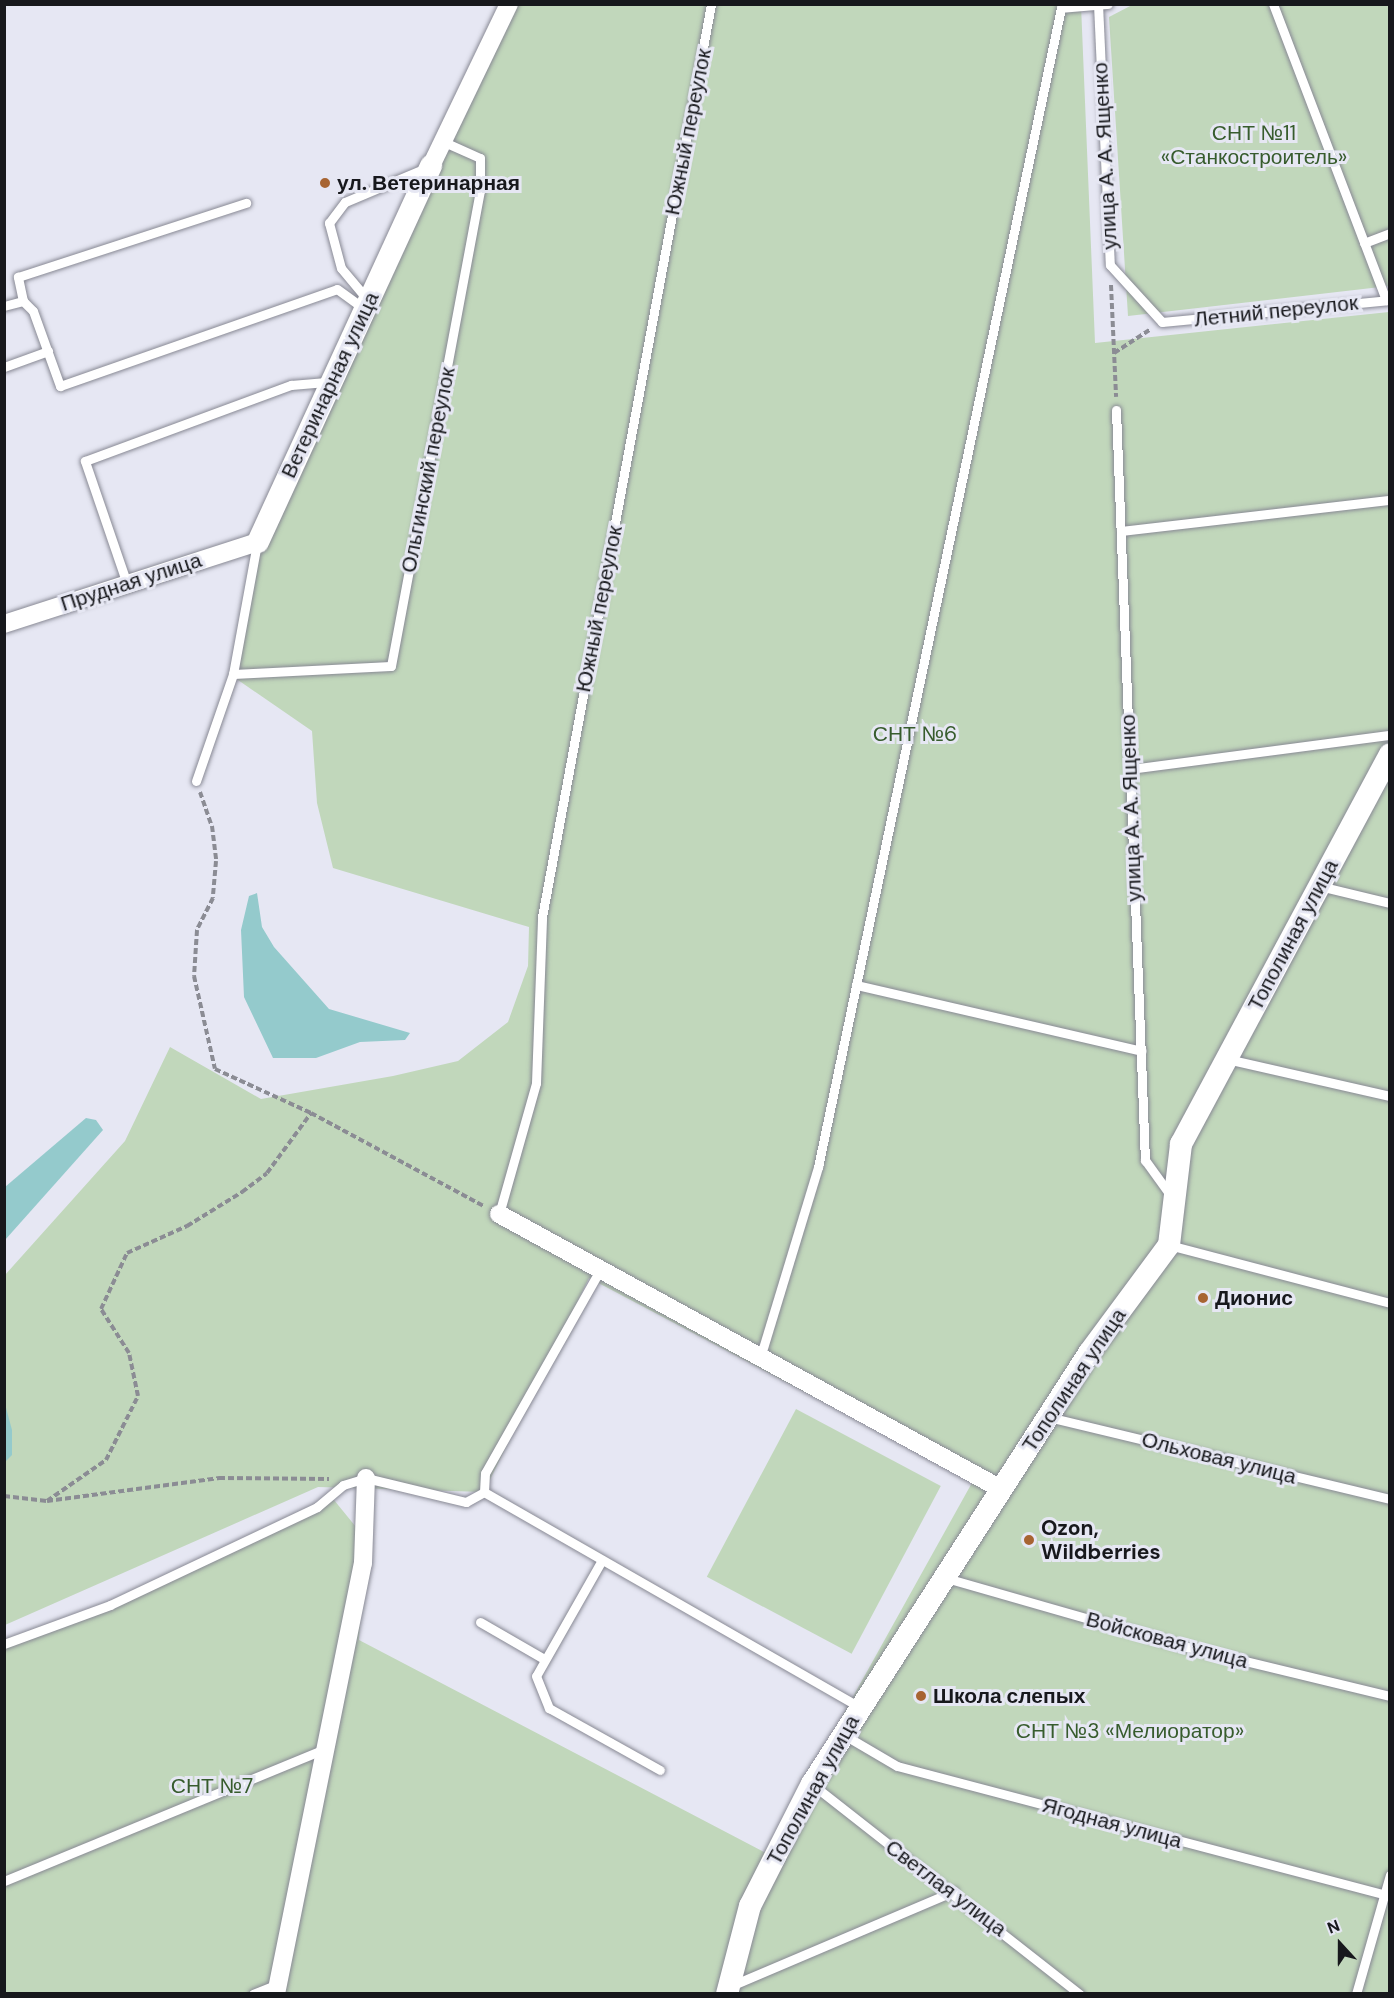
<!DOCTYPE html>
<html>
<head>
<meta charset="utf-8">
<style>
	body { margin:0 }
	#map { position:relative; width:1394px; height:1998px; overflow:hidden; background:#e6e7f3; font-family:"DM Sans",sans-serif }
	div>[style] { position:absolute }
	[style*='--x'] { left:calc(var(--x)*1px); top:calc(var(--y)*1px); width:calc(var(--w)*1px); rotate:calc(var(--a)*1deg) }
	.green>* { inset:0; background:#c1d7bb; transform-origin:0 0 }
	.water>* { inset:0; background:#94cacc }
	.path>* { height:4px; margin-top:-2px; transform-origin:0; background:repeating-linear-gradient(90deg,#8b8c94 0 6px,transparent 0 9px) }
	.roads { filter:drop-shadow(0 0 2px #888994) drop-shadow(0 0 2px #888994) }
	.service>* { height:9px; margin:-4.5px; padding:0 4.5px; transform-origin:4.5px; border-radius:4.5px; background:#fff }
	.minor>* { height:18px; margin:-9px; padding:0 9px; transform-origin:9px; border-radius:9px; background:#fff }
	.tertiary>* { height:22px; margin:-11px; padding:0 11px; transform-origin:11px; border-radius:11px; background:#fff }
	.dots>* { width:16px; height:16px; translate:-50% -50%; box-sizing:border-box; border:3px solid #e6e7f3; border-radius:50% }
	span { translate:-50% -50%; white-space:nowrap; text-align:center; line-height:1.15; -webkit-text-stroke:6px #e6e7f3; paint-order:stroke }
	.street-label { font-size:21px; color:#17181c }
	.park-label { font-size:21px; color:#375c2d }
	.poi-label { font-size:21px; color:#17181c; font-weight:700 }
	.left { translate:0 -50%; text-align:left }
	.frame { position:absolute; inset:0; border:6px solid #17181c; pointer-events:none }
	.north { position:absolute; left:1310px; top:1914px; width:60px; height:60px; -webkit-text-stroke:4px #e6e7f3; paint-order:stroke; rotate:339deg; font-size:16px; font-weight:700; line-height:24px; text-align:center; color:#17181c }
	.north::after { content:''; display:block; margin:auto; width:21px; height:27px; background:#17181c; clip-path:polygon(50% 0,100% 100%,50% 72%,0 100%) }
</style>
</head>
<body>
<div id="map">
	<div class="green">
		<i style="clip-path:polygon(1134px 4px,1389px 5px,1389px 286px,1128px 316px,1109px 17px)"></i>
		<i style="clip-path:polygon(506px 5px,1081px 5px,1095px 343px,1389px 312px,1389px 1993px,5px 1993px,4px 1649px,334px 1500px,365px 1538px,359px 1640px,766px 1853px,973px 1481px,589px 1278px,484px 1492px,318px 1487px,5px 1625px,5px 1275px,125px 1141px,170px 1047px,261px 1099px,393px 1076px,458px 1061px,508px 1022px,528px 966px,529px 927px,333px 868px,317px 803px,312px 731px,238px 680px,254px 538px)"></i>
		<i style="left:796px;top:1409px;width:164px;height:190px;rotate:28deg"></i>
	</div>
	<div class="water">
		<i style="clip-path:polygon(257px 893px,262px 927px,274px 947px,329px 1009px,410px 1033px,405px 1040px,360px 1042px,316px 1058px,273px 1058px,244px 997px,241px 930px,249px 896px)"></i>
		<i style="clip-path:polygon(86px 1118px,96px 1120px,103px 1130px,5px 1240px,5px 1187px)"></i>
		<i style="clip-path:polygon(5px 1404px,12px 1430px,12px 1455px,5px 1462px)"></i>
	</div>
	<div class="path">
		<i style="--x:1111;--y:285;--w:112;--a:87.4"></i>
		<i style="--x:1114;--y:353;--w:44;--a:-33"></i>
		<i style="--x:200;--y:792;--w:36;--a:71"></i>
		<i style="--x:212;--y:826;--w:35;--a:83"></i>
		<i style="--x:216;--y:861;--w:37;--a:95"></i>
		<i style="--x:213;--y:898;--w:36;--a:117"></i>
		<i style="--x:197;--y:930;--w:46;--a:93.7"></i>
		<i style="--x:194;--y:976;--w:95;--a:77.3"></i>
		<i style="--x:215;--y:1069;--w:106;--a:24.6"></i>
		<i style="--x:4;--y:1496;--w:43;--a:6.6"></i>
		<i style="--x:47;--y:1501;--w:72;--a:-34.8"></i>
		<i style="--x:106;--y:1460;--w:72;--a:-63.4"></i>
		<i style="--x:138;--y:1396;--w:44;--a:-101.8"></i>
		<i style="--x:129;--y:1353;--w:52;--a:-122.5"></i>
		<i style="--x:101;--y:1309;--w:62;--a:-65.1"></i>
		<i style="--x:127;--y:1253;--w:66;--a:-24.2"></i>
		<i style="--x:187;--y:1226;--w:65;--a:-31.7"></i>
		<i style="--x:242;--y:1192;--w:31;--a:-37"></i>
		<i style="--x:267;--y:1173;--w:74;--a:-53.7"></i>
		<i style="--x:311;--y:1113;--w:196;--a:28.3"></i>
		<i style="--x:47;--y:1501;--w:174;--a:-7.6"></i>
		<i style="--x:219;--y:1478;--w:110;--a:0.5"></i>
	</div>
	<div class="roads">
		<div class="service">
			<i style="--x:1098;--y:4;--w:261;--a:87.4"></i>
			<i style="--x:1110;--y:265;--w:77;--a:47.6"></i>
			<i style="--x:1162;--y:322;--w:229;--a:-5.5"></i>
			<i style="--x:1273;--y:4;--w:317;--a:69.1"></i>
			<i style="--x:1364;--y:243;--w:28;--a:-21"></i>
			<i style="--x:367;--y:299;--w:40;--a:-130"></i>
			<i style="--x:341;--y:268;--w:47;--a:-104.9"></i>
			<i style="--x:329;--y:223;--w:26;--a:-53"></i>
			<i style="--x:345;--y:202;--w:88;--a:-22.8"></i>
			<i style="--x:23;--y:301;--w:25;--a:-102"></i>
			<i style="--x:18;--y:277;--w:240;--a:-18"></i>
			<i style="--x:4;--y:306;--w:20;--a:-15"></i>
			<i style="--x:23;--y:301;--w:14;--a:45"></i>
			<i style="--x:33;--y:311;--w:80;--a:70.2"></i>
			<i style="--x:60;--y:386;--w:293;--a:-19.3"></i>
			<i style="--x:337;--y:289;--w:34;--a:36"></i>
			<i style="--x:4;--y:367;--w:47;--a:-20"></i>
			<i style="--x:1116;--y:410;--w:751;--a:87.79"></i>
			<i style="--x:1145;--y:1160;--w:44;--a:54.2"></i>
			<i style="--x:1121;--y:531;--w:271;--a:-6.6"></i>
			<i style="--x:126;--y:581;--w:127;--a:-108.9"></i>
			<i style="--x:85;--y:461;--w:220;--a:-20.3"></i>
			<i style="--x:291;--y:385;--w:38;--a:-5"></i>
			<i style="--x:233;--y:674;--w:158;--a:-2.9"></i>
			<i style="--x:391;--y:666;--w:483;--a:-79.4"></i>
			<i style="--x:480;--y:191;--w:33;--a:-90"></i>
			<i style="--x:480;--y:158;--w:42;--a:-155.9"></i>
			<i style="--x:1130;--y:769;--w:262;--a:-7.5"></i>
			<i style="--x:196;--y:781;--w:113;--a:-70.9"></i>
			<i style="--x:233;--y:674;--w:133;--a:-79.6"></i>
			<i style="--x:1319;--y:886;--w:73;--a:13.5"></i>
			<i style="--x:856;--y:985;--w:293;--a:13"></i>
			<i style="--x:1227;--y:1059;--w:167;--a:12.8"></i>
			<i style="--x:499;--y:1214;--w:136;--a:-74.2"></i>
			<i style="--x:536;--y:1083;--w:166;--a:-87.9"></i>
			<i style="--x:542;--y:917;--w:929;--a:-79.51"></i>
			<i style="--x:1169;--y:1245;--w:228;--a:14.7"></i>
			<i style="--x:600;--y:1270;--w:233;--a:119.5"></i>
			<i style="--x:485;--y:1473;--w:19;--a:93"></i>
			<i style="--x:484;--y:1492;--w:433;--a:29.8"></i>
			<i style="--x:760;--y:1358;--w:200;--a:-73.1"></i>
			<i style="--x:818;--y:1167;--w:1184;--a:-78.16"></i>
			<i style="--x:1061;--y:8;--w:47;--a:-4.9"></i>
			<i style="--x:1048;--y:1417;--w:352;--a:13.5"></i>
			<i style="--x:602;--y:1560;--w:133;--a:119.6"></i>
			<i style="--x:536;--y:1676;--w:35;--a:68"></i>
			<i style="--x:549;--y:1708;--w:127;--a:29.2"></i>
			<i style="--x:946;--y:1578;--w:251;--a:16"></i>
			<i style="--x:1187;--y:1647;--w:209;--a:13.6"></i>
			<i style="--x:480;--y:1622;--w:74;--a:30"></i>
			<i style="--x:4;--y:1644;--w:113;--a:-20.2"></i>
			<i style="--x:110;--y:1605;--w:229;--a:-25.3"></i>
			<i style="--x:317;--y:1507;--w:34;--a:-40"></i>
			<i style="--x:343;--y:1485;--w:24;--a:-17"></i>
			<i style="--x:366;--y:1478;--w:103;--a:13.5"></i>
			<i style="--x:466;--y:1502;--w:21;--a:-29"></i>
			<i style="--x:844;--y:1735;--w:61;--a:30.3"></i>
			<i style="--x:897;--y:1766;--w:510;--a:14.77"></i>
			<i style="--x:813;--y:1785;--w:339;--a:38.1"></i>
			<i style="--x:4;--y:1881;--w:349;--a:-22.4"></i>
			<i style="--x:733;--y:1985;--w:240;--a:-23"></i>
			<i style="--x:253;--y:1994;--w:27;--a:-22"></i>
			<i style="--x:1356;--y:1994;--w:124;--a:-74.1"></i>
		</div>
		<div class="minor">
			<i style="--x:431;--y:166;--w:180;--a:-64.3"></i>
			<i style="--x:4;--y:624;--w:267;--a:-17.9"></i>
			<i style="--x:499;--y:1214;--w:572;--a:28.71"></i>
			<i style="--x:276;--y:1994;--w:440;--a:-78.6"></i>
			<i style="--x:363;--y:1563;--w:85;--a:-88"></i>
		</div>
		<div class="tertiary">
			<i style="--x:258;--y:542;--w:414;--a:-65.3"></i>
			<i style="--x:727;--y:1994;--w:91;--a:-75.4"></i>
			<i style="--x:750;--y:1906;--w:137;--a:-63.1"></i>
			<i style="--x:812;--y:1784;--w:512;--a:-57.27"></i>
			<i style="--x:1089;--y:1353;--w:134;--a:-53.5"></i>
			<i style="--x:1169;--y:1245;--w:102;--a:-83.2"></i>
			<i style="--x:1181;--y:1144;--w:442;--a:-61.8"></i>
		</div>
	</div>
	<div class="dots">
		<i style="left:325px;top:183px;background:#a76432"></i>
		<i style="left:1203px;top:1298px;background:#a76432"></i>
		<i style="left:1029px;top:1540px;background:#a76432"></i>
		<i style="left:921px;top:1696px;background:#a76432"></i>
	</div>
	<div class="street-label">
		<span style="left:688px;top:132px;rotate:-79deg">Южный переулок</span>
		<span style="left:1105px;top:156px;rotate:-93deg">улица А. А. Ященко</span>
		<span style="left:1276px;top:311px;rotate:-6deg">Летний переулок</span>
		<span style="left:330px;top:385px;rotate:-65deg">Ветеринарная улица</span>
		<span style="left:428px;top:470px;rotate:-79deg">Ольгинский переулок</span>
		<span style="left:131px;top:582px;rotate:-18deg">Прудная улица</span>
		<span style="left:599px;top:609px;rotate:-79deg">Южный переулок</span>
		<span style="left:1131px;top:808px;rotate:-92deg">улица А. А. Ященко</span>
		<span style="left:1293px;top:935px;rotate:-62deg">Тополиная улица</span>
		<span style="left:1074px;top:1380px;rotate:-56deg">Тополиная улица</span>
		<span style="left:1219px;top:1458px;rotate:14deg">Ольховая улица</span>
		<span style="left:1167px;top:1640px;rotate:15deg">Войсковая улица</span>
		<span style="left:813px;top:1790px;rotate:-61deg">Тополиная улица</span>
		<span style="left:1112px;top:1823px;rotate:15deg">Ягодная улица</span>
		<span style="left:946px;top:1888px;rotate:37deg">Светлая улица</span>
	</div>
	<div class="park-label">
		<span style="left:1254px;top:145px">СНТ №11<br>«Станкостроитель»</span>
		<span style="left:915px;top:734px">СНТ №6</span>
		<span style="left:1130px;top:1731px">СНТ №3 «Мелиоратор»</span>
		<span style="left:212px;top:1786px">СНТ №7</span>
	</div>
	<div class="poi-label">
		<span class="left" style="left:337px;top:183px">ул. Ветеринарная</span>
		<span class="left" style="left:1215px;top:1298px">Дионис</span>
		<span class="left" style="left:1041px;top:1540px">Ozon,<br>Wildberries</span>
		<span class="left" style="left:933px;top:1696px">Школа слепых</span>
	</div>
	<div class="frame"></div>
	<div class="north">N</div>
</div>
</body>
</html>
